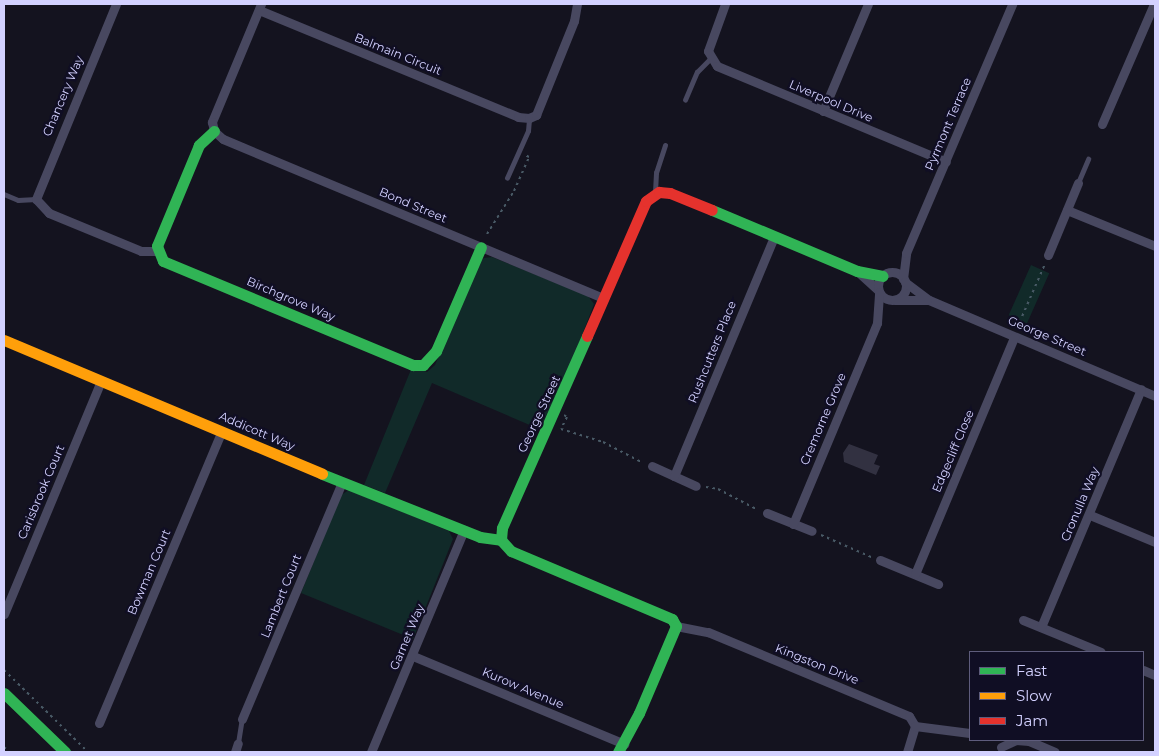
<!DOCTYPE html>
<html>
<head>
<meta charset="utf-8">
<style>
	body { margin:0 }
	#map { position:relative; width:1159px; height:756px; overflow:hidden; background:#14131f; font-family:Montserrat,sans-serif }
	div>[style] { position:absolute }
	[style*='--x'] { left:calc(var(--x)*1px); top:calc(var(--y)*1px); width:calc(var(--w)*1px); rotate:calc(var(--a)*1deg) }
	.green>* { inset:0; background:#112a29; transform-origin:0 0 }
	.building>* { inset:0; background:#323141 }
	.path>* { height:2px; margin-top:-1px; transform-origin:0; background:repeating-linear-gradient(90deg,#495a66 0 2.5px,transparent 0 6.5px) }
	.lane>* { height:4.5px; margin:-2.25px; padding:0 2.25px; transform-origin:2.25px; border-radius:2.25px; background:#484860 }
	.street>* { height:9px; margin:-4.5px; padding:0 4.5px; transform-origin:4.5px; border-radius:4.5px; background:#484860 }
	.street>.ring { margin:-4.5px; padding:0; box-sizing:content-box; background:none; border:9px solid #484860; border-radius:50% }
	.fast>* { height:11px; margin:-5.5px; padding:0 5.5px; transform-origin:5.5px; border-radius:5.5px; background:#30b455 }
	.slow>* { height:11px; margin:-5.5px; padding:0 5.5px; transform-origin:5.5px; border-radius:5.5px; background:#ff9f0a }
	.jam>* { height:11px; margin:-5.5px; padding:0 5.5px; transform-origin:5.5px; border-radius:5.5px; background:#e5322d }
	span { translate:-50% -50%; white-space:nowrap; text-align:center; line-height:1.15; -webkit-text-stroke:4.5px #100e24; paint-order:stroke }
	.street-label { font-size:12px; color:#d3d1ff }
	.frame { position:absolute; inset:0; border:5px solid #d3d1ff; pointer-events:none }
	.legend { position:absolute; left:969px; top:651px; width:175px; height:90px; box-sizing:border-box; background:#100e24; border:1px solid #5e5c7c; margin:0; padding:6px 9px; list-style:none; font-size:15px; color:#d3d1ff }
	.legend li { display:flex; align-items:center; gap:10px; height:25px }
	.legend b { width:25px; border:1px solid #5e5c7c }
</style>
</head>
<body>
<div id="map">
	<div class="green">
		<i style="clip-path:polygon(492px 257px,588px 296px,594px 304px,564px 382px,539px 429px,432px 383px,385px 493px,364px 485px,412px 367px,427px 372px,435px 365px,478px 263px,484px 258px)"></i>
		<i style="left:1031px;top:265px;width:20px;height:55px;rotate:24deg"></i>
		<i style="clip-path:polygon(349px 490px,449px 531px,453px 539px,413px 639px,301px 593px,341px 495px)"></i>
	</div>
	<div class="building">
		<i style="clip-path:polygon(849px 444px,878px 455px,874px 464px,880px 466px,876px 475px,844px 462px,843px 453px)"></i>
	</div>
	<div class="path">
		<i style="--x:487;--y:234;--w:51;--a:-57.9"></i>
		<i style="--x:514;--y:191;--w:37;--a:-66"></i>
		<i style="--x:529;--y:157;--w:4;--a:-153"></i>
		<i style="--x:1017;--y:328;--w:70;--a:-66.4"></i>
		<i style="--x:564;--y:415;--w:4;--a:34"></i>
		<i style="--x:567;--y:417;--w:13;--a:117"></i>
		<i style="--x:561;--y:429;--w:44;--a:17.2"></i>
		<i style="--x:603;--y:442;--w:45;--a:27.7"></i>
		<i style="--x:706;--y:487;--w:12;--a:9"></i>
		<i style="--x:718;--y:489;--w:45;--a:27.7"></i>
		<i style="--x:821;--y:535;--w:55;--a:23.7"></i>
		<i style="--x:4;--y:670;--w:117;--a:44.3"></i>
		<i style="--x:4;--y:747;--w:8;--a:40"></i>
	</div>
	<div class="lane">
		<i style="--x:685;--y:100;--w:30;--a:-67"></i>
		<i style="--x:697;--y:72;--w:18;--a:-45"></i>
		<i style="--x:507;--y:178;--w:51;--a:-65.9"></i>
		<i style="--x:528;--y:131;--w:12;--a:-85"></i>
		<i style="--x:1078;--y:183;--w:26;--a:-67"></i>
		<i style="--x:655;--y:192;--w:19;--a:-87"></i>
		<i style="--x:656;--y:173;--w:29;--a:-72"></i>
		<i style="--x:4;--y:194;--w:15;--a:23"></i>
		<i style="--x:18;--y:200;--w:18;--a:-3"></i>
		<i style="--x:238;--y:743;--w:24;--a:-81"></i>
	</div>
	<div class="street">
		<i style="--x:116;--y:4;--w:211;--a:112.3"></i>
		<i style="--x:36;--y:199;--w:19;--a:47"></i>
		<i style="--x:49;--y:213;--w:100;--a:22.4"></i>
		<i style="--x:141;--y:251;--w:15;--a:0"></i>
		<i style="--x:261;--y:4;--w:128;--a:112.6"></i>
		<i style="--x:212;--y:122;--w:9;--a:77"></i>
		<i style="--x:214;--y:131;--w:12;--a:42"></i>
		<i style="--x:223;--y:139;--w:413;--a:22.7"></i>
		<i style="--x:725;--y:4;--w:50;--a:109.9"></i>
		<i style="--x:708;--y:51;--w:17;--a:59"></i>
		<i style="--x:717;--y:66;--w:248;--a:22.7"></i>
		<i style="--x:259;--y:10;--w:280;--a:22.4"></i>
		<i style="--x:518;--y:117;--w:11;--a:5"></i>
		<i style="--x:529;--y:118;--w:8;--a:-23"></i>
		<i style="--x:536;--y:115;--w:101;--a:-68"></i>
		<i style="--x:574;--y:21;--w:17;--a:-80"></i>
		<i style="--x:823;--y:111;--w:116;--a:-67.2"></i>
		<i style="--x:1102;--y:124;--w:131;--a:-66.6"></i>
		<i style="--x:1067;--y:210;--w:95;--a:22.2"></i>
		<i style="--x:1048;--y:255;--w:78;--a:-67.4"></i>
		<i style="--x:858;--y:272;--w:27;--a:42"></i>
		<i class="ring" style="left:878px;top:272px;width:19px;height:19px"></i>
		<i style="--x:903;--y:279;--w:26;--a:-83"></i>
		<i style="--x:906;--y:253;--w:271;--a:-66.9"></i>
		<i style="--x:905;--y:282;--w:30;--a:37"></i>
		<i style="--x:929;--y:300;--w:246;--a:23"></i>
		<i style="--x:895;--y:300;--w:32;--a:0"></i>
		<i style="--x:652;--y:466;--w:48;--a:24.4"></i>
		<i style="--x:674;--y:476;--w:259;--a:-67.3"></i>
		<i style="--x:767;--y:513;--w:48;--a:21.8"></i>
		<i style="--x:1090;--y:515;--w:70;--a:22.6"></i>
		<i style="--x:793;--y:524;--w:218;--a:-67.3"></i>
		<i style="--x:877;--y:323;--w:31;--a:-86"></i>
		<i style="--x:880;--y:560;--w:63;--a:22.5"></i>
		<i style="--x:915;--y:574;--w:257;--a:-67.3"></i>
		<i style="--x:4;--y:614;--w:252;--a:-67.4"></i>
		<i style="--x:1023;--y:620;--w:84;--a:22.3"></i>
		<i style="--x:676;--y:626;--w:33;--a:11"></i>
		<i style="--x:708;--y:632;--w:218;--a:22.7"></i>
		<i style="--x:909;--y:716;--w:12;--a:59"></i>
		<i style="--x:915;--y:726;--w:27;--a:107"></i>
		<i style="--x:1041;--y:627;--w:258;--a:-67.2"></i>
		<i style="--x:413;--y:656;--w:229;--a:22.6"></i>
		<i style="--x:1143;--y:670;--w:13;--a:23"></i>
		<i style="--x:242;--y:719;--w:257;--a:-67.1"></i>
		<i style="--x:99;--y:723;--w:317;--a:-67.2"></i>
		<i style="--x:915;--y:726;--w:55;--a:7.3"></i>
		<i style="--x:1001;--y:747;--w:17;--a:-25"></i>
		<i style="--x:1016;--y:740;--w:13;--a:4"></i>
		<i style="--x:1029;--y:741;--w:28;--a:23"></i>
		<i style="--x:235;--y:752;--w:9;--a:-72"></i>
		<i style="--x:371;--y:752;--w:241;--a:-67.3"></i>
	</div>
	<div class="fast">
		<i style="--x:214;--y:131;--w:21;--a:137"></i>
		<i style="--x:199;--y:145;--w:109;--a:112.6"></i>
		<i style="--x:157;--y:246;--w:16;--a:68"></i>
		<i style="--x:163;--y:261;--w:271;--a:22.6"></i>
		<i style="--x:413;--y:365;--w:10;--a:0"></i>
		<i style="--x:423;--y:365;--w:19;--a:-47"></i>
		<i style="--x:436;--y:351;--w:113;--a:-66.6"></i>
		<i style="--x:712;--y:210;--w:157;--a:22.8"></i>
		<i style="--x:857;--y:271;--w:26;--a:11"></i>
		<i style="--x:587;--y:336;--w:210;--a:113.9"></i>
		<i style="--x:502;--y:528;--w:12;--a:95"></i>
		<i style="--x:501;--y:540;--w:15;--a:48"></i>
		<i style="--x:511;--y:551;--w:175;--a:22.9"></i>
		<i style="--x:672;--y:619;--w:8;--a:60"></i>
		<i style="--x:676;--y:626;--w:95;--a:113"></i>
		<i style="--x:639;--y:713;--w:44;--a:118.3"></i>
		<i style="--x:322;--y:474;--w:170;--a:21.7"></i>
		<i style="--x:480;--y:537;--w:21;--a:8"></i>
		<i style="--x:4;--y:693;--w:85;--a:44"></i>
	</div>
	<div class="slow">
		<i style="--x:4;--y:340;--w:345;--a:22.8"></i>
	</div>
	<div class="jam">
		<i style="--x:587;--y:336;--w:147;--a:-66.4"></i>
		<i style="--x:646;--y:201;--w:16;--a:-35"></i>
		<i style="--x:659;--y:192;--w:11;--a:5"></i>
		<i style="--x:670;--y:193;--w:45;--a:22"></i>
	</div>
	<div class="street-label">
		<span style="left:398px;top:54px;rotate:22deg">Balmain Circuit</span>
		<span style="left:63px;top:96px;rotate:-67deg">Chancery Way</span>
		<span style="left:831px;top:101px;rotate:23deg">Liverpool Drive</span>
		<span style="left:948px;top:124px;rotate:-67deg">Pyrmont Terrace</span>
		<span style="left:413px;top:205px;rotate:23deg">Bond Street</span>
		<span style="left:291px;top:299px;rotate:23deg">Birchgrove Way</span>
		<span style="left:1047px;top:336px;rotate:23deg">George Street</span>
		<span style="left:712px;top:352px;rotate:-68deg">Rushcutters Place</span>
		<span style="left:539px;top:414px;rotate:-65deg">George Street</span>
		<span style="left:823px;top:419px;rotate:-67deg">Cremorne Grove</span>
		<span style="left:257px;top:431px;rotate:23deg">Addicott Way</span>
		<span style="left:953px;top:451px;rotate:-67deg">Edgecliff Close</span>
		<span style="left:41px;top:492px;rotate:-67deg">Carisbrook Court</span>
		<span style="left:1080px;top:504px;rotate:-67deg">Cronulla Way</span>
		<span style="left:149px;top:572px;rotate:-67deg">Bowman Court</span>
		<span style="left:281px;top:596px;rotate:-68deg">Lambert Court</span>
		<span style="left:407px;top:637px;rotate:-67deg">Garnet Way</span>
		<span style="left:817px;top:664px;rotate:22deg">Kingston Drive</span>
		<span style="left:523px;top:688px;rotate:23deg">Kurow Avenue</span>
	</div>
	<div class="frame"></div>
	<ul class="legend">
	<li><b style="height:6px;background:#30b455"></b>Fast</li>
	<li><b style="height:6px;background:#ff9f0a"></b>Slow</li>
	<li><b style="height:6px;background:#e5322d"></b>Jam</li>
	</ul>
</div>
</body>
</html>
